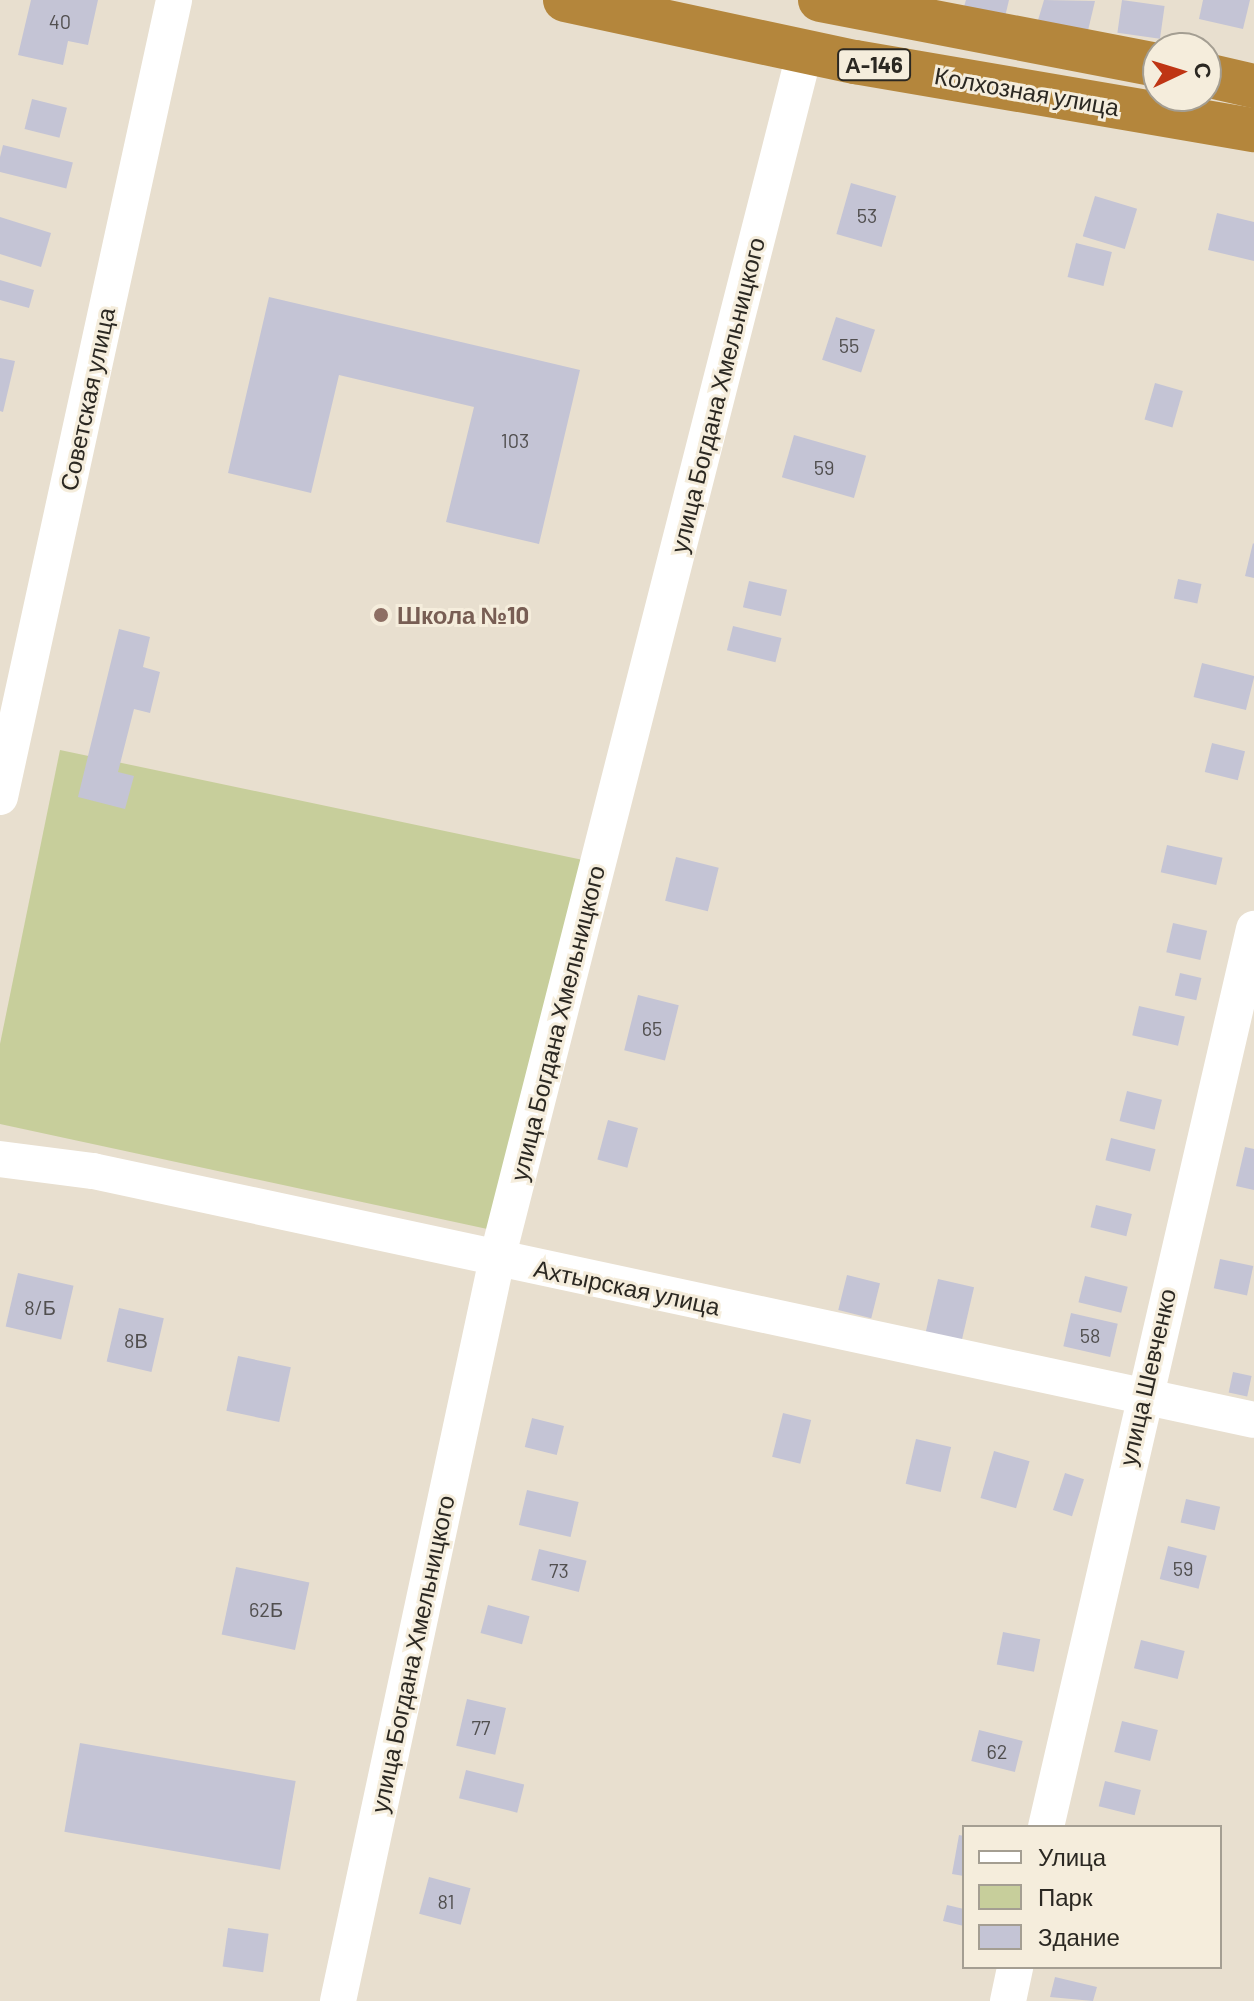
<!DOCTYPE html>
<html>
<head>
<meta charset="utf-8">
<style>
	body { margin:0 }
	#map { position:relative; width:1254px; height:2001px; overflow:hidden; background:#e8dfcf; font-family:Barlow,sans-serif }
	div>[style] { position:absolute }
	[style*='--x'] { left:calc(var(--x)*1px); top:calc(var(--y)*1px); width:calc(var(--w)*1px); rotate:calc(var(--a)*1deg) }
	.green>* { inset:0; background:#c7ce9b }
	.building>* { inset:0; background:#c4c4d5; transform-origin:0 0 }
	.street>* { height:36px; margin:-18px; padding:0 18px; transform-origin:18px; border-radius:18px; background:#fff }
	.highway>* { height:44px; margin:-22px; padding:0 22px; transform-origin:22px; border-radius:22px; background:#b4863c }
	.dots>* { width:22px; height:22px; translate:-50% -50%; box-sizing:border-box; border:4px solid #f5eddc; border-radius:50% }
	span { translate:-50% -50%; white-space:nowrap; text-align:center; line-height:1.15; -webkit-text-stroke:6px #f5eddc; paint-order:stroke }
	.number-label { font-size:20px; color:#514f4f }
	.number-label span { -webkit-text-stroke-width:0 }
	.shield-label span { padding:2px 6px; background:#f5eddc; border:2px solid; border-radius:6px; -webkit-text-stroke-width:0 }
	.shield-label { font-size:22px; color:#2b2822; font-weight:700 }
	.street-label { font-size:24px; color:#2b2822 }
	.education-label { font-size:24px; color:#785e54; font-weight:700 }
	.left { translate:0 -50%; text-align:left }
	.legend { position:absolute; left:962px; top:1825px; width:260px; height:144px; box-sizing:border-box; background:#f5eddc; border:2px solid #a49e92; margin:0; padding:10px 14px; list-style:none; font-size:24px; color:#2b2822 }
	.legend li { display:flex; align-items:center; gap:16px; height:40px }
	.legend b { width:40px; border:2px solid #a49e92 }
	.north { position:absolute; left:1142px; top:32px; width:80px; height:80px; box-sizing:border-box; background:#f5eddc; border:2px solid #a49e92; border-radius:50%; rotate:86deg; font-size:22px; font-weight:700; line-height:32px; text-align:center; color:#2b2822 }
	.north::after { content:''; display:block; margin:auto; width:28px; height:36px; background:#bf3514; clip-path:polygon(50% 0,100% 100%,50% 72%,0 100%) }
</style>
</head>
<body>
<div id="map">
	<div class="green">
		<i style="clip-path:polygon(60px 750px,583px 860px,492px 1230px,0 1124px,0 1044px)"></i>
	</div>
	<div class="building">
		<i style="clip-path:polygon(31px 0,98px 0,88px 45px,68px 41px,63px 65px,18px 55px)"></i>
		<i style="clip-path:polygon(966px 0,1009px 0,1004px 21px,963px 10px)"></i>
		<i style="clip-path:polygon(1044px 0,1095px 1px,1086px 39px,1036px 27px)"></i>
		<i style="left:1122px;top:0;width:43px;height:33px;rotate:8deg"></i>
		<i style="clip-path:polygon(1203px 0,1250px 0,1243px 29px,1199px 19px)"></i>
		<i style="left:32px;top:99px;width:36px;height:31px;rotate:14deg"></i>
		<i style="left:3px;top:145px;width:72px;height:27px;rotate:14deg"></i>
		<i style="left:851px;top:183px;width:47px;height:53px;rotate:16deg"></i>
		<i style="left:1095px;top:196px;width:44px;height:42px;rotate:17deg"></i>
		<i style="clip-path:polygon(1217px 213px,1254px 222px,1254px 261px,1208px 250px)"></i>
		<i style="clip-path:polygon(0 217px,51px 233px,41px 267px,0 254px)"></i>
		<i style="left:1076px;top:243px;width:37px;height:35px;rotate:14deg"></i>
		<i style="clip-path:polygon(0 280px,34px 290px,29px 308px,0 300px)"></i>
		<i style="clip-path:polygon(269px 297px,580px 370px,539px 544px,446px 522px,474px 407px,339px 375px,311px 493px,228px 473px)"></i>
		<i style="left:836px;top:317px;width:41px;height:45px;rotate:18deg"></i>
		<i style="clip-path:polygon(0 358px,15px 361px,3px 412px,0 411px)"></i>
		<i style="left:1155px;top:383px;width:29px;height:38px;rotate:16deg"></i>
		<i style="left:794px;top:435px;width:75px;height:44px;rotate:16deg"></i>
		<i style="clip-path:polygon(1253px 543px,1254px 544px,1254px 578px,1245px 576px)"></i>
		<i style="left:1178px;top:579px;width:24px;height:20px;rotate:12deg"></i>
		<i style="left:749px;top:581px;width:39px;height:27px;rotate:13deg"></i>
		<i style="left:733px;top:626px;width:50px;height:25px;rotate:14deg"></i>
		<i style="clip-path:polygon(119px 629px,150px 637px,143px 667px,160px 672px,150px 713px,134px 709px,118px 772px,134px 776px,125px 809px,78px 797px)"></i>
		<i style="left:1202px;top:663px;width:54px;height:35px;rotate:14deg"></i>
		<i style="left:1212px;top:743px;width:34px;height:30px;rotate:14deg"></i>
		<i style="left:1167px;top:845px;width:57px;height:28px;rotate:13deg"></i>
		<i style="left:676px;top:857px;width:44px;height:45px;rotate:14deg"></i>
		<i style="left:1173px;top:923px;width:35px;height:30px;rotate:13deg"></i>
		<i style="left:1180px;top:973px;width:22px;height:23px;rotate:13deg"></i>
		<i style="left:638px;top:995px;width:42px;height:57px;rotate:14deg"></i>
		<i style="left:1139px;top:1006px;width:47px;height:30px;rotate:13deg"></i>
		<i style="left:1127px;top:1091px;width:36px;height:31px;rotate:14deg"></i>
		<i style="left:608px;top:1120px;width:31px;height:41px;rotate:15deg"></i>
		<i style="left:1111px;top:1138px;width:46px;height:23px;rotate:14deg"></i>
		<i style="clip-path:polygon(1245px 1147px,1254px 1149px,1254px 1190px,1236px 1186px)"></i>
		<i style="left:1096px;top:1205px;width:37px;height:23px;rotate:14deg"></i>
		<i style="left:1220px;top:1259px;width:34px;height:30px;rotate:12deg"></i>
		<i style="left:18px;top:1273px;width:57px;height:55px;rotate:13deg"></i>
		<i style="left:847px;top:1275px;width:34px;height:36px;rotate:14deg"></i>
		<i style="left:1085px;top:1276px;width:44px;height:27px;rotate:14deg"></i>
		<i style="left:938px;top:1279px;width:37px;height:57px;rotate:13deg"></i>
		<i style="left:119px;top:1308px;width:46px;height:55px;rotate:13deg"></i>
		<i style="left:1071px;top:1313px;width:48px;height:34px;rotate:13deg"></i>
		<i style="left:238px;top:1356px;width:54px;height:56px;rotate:12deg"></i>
		<i style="left:1233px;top:1372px;width:19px;height:21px;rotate:12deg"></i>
		<i style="left:783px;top:1413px;width:29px;height:45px;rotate:14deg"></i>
		<i style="left:532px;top:1418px;width:33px;height:30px;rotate:14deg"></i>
		<i style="left:916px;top:1439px;width:36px;height:46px;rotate:13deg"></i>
		<i style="left:994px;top:1451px;width:37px;height:49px;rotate:16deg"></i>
		<i style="left:1065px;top:1473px;width:20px;height:39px;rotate:18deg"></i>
		<i style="left:527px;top:1490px;width:53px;height:36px;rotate:13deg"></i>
		<i style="left:1186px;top:1499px;width:35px;height:24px;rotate:13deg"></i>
		<i style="left:1168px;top:1546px;width:40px;height:34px;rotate:14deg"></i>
		<i style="left:539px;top:1549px;width:49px;height:32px;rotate:14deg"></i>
		<i style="left:236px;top:1567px;width:75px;height:69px;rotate:12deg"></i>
		<i style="left:488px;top:1605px;width:43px;height:29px;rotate:15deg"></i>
		<i style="left:1003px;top:1632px;width:38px;height:33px;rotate:11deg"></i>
		<i style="left:1141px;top:1640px;width:45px;height:29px;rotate:14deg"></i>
		<i style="left:467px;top:1699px;width:40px;height:48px;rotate:13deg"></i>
		<i style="left:1122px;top:1721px;width:37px;height:32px;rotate:14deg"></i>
		<i style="left:979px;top:1730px;width:45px;height:32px;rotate:14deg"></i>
		<i style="left:80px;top:1743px;width:219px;height:90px;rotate:10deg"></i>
		<i style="left:466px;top:1770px;width:60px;height:29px;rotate:14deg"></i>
		<i style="left:1105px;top:1781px;width:37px;height:26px;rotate:14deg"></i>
		<i style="clip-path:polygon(959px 1835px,964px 1836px,964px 1876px,952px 1874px)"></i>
		<i style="left:429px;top:1877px;width:43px;height:38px;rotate:15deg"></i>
		<i style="clip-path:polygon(947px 1905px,964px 1909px,964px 1926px,943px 1921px)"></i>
		<i style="left:228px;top:1928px;width:41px;height:39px;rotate:8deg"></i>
		<i style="clip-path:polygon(1055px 1977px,1097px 1987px,1093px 2001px,1050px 1997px)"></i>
	</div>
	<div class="street">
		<i style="--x:0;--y:797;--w:816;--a:-77.68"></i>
		<i style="--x:0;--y:1159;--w:94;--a:7.4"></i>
		<i style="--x:93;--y:1171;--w:1187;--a:12.1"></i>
		<i style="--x:1046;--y:1827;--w:922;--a:-76.96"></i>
		<i style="--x:338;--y:2001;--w:759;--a:-77.91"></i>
		<i style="--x:497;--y:1259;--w:1247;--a:-75.7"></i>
		<i style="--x:1008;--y:2001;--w:35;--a:-78"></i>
	</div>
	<div class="highway">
		<i style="--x:565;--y:0;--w:297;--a:12.1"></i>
		<i style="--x:855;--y:62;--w:405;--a:9.7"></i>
		<i style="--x:820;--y:0;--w:344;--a:10.9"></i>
		<i style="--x:1206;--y:75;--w:49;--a:12.9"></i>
	</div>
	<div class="dots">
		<i style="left:381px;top:615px;background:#8d6e63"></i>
	</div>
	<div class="number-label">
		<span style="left:60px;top:21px">40</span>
		<span style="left:867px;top:215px">53</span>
		<span style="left:849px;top:345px">55</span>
		<span style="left:515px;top:440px">103</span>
		<span style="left:824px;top:467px">59</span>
		<span style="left:652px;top:1028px">65</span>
		<span style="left:40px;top:1307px">8/Б</span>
		<span style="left:1090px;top:1335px">58</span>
		<span style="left:136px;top:1340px">8В</span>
		<span style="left:1183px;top:1568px">59</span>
		<span style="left:559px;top:1570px">73</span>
		<span style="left:266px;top:1609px">62Б</span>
		<span style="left:481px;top:1727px">77</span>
		<span style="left:997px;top:1751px">62</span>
		<span style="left:446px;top:1901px">81</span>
	</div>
	<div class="shield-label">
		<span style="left:874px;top:65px">А-146</span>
	</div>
	<div class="street-label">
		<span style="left:1027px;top:91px;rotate:10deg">Колхозная улица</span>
		<span style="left:717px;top:395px;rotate:-76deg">улица Богдана Хмельницкого</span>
		<span style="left:87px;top:399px;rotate:-78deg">Советская улица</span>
		<span style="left:557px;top:1023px;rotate:-76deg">улица Богдана Хмельницкого</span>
		<span style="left:627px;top:1287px;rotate:12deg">Ахтырская улица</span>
		<span style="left:1147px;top:1377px;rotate:-77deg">улица Шевченко</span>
		<span style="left:412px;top:1654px;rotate:-78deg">улица Богдана Хмельницкого</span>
	</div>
	<div class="education-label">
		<span class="left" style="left:397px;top:615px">Школа №10</span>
	</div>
	<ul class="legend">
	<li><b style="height:10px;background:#fff"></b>Улица</li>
	<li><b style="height:22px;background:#c7ce9b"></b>Парк</li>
	<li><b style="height:22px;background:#c4c4d5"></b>Здание</li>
	</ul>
	<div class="north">С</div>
</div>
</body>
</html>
